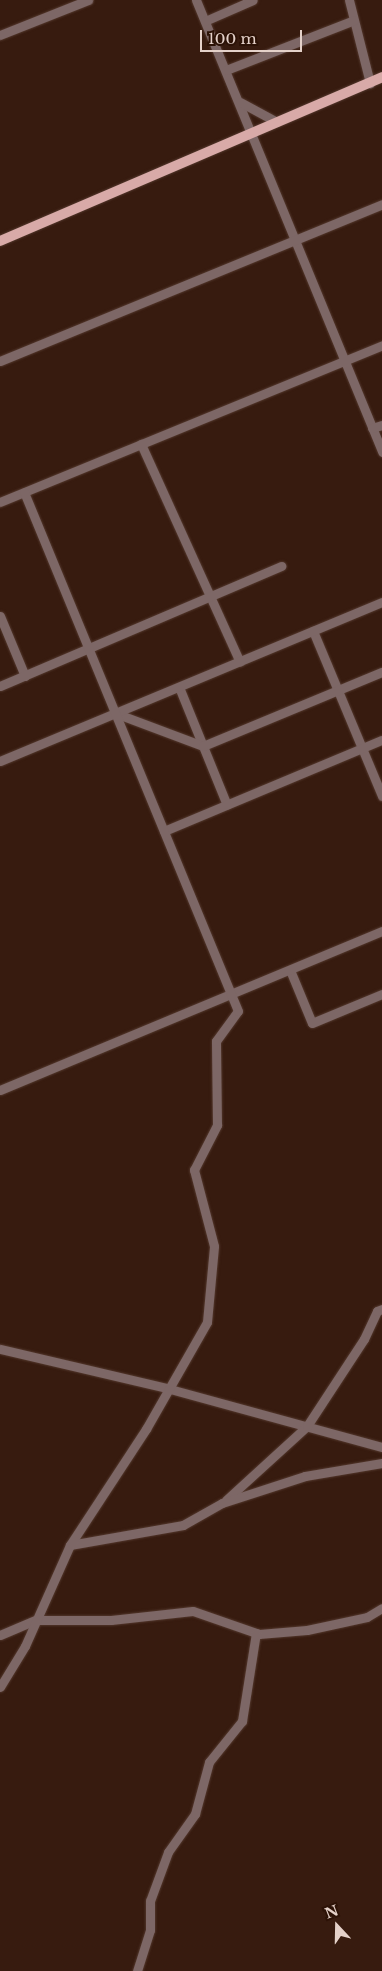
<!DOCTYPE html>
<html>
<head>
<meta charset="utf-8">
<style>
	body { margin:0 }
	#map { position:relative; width:382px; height:1971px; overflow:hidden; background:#371b0f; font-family:"Libre Baskerville",serif }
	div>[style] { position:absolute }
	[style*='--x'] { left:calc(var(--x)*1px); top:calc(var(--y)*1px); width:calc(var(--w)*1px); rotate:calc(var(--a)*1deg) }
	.roads { filter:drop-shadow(0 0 1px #53382d) drop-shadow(0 0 1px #53382d) }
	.minor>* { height:9px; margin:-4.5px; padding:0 4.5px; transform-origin:4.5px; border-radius:4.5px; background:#7d6766 }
	.major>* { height:10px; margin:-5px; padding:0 5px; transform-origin:5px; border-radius:5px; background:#d8aaa8 }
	span { translate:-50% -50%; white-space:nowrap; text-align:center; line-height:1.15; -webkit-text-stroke:4px #2c1206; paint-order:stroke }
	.north { position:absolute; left:312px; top:1901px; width:50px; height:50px; -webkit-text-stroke:4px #2c1206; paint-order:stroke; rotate:339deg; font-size:14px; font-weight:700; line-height:20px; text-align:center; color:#e4d1c9 }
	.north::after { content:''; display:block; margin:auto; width:18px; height:22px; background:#e4d1c9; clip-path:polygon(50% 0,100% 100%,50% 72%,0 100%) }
	.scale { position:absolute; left:200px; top:30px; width:102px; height:22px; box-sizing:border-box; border:2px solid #e4d1c9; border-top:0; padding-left:6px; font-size:15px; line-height:18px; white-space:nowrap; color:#e4d1c9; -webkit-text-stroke:4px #2c1206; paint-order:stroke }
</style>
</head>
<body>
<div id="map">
	<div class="roads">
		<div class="minor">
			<i style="--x:196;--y:0;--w:489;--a:67.6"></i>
			<i style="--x:349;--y:0;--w:86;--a:75.8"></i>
			<i style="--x:205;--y:21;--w:52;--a:-23.6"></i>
			<i style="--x:0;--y:35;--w:95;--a:-21.7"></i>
			<i style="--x:226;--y:70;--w:137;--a:-21.3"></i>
			<i style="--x:240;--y:102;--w:42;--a:28.4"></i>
			<i style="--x:0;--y:361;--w:413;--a:-22.3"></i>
			<i style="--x:372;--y:428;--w:10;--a:-17"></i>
			<i style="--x:141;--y:444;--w:239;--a:65.6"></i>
			<i style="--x:0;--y:502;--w:413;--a:-22.3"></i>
			<i style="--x:0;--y:616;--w:65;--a:67.4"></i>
			<i style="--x:313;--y:631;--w:179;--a:67.3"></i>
			<i style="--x:0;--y:686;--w:306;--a:-23.1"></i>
			<i style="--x:179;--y:687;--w:127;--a:67.9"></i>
			<i style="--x:115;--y:713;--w:94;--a:20.6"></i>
			<i style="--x:203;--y:746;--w:194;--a:-22.5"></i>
			<i style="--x:0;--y:761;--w:414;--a:-22.6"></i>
			<i style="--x:164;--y:831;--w:236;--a:-22.7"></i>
			<i style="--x:290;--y:970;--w:57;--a:67.5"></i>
			<i style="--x:312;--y:1023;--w:76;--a:-22.5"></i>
			<i style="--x:0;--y:1090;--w:414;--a:-22.6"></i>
			<i style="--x:0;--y:1349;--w:175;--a:13.2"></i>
			<i style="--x:170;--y:1389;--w:220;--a:15.3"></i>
			<i style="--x:226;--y:1500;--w:110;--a:-42.4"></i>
			<i style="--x:307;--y:1426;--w:104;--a:-56.8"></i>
			<i style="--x:364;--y:1339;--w:31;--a:-65"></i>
			<i style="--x:377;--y:1311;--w:5;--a:-22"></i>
			<i style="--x:70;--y:1545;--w:115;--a:-10"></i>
			<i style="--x:183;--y:1525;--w:45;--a:-29.4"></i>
			<i style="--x:222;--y:1503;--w:87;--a:-18"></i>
			<i style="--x:305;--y:1476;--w:78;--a:-9.6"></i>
			<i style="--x:0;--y:1635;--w:39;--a:-23"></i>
			<i style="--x:36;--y:1620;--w:75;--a:0"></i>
			<i style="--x:111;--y:1620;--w:82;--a:-6.3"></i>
			<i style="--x:193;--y:1611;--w:70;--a:19.2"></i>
			<i style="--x:259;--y:1634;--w:48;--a:-4.8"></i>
			<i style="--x:307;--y:1630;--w:61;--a:-12.2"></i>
			<i style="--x:367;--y:1617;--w:17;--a:-31"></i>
			<i style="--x:0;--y:1687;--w:48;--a:-58.6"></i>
			<i style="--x:25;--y:1646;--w:111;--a:-66"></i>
			<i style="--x:70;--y:1545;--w:139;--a:-56.8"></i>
			<i style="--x:146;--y:1429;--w:123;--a:-60.3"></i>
			<i style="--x:207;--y:1322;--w:76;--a:-84.7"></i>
			<i style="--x:214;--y:1246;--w:79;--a:-104.7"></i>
			<i style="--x:194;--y:1170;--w:51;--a:-62.9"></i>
			<i style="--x:217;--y:1125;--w:84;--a:-90.7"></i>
			<i style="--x:216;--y:1041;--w:37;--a:-54"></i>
			<i style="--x:238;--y:1011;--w:561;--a:-112.41"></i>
			<i style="--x:137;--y:1971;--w:43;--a:-72.4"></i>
			<i style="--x:150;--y:1930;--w:29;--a:-90"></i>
			<i style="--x:150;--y:1901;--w:52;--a:-69.8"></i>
			<i style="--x:168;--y:1852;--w:47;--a:-54.6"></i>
			<i style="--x:195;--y:1814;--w:54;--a:-74.9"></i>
			<i style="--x:209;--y:1762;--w:53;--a:-51.2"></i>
			<i style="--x:242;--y:1721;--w:89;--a:-81"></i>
		</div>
		<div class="major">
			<i style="--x:0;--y:241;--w:416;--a:-23.2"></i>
		</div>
	</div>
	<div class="north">N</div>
	<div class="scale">100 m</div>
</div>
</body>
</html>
